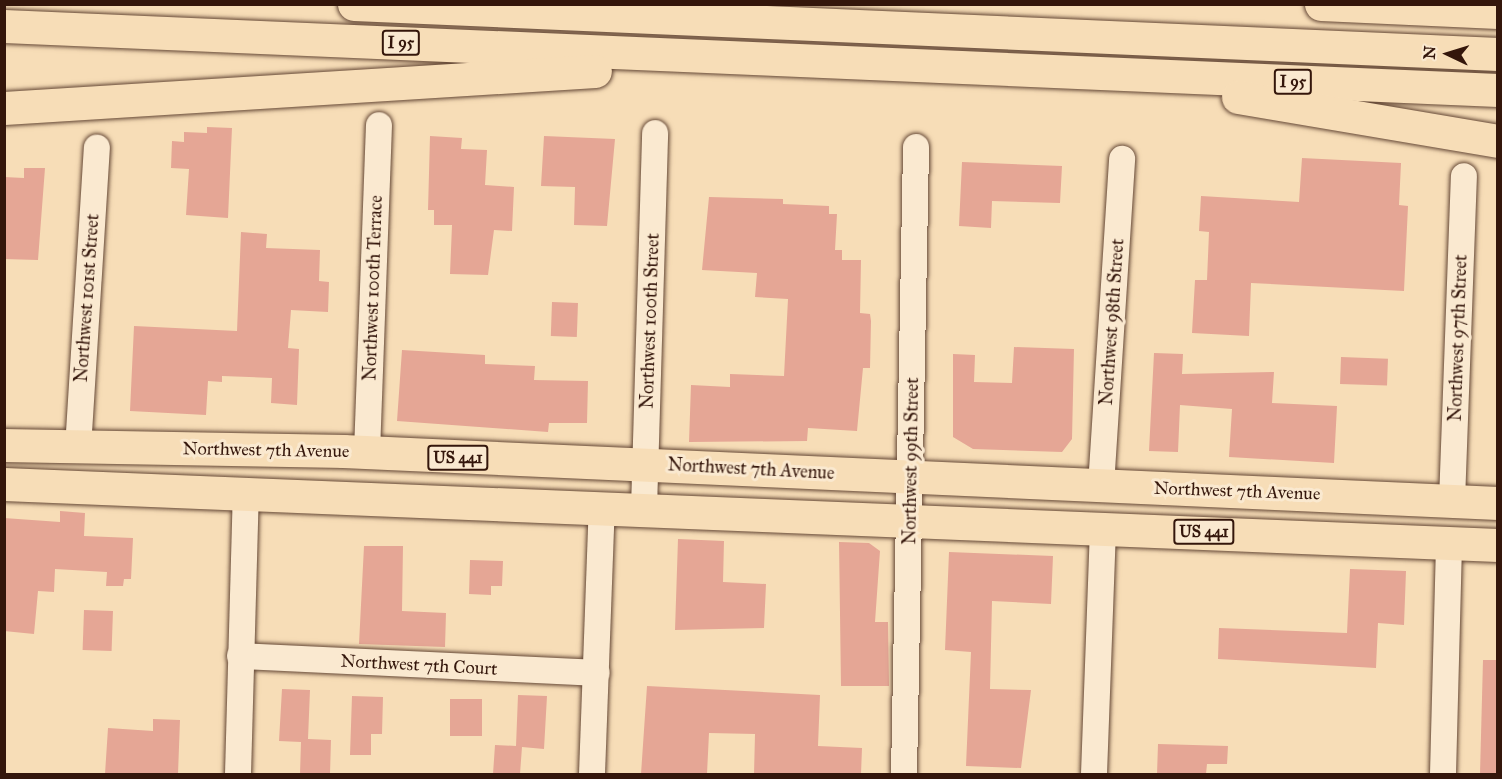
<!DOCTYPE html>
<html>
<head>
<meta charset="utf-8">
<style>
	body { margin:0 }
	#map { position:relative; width:1502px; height:779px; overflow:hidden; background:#f7ddb7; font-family:"IM FELL Great Primer",serif }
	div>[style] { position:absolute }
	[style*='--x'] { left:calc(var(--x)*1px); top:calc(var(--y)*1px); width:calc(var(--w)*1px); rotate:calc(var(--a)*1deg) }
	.building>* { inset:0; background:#e5a695; transform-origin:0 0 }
	.roads { filter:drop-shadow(0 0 2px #654836) drop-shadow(0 0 2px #654836) }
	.minor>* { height:26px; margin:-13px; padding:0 13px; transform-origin:13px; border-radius:13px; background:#fae9d0 }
	.primary>* { height:33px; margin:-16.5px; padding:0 16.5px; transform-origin:16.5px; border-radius:16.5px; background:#f7ddb7 }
	.motorway>* { height:33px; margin:-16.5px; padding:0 16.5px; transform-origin:16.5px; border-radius:16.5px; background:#f7ddb7 }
	span { translate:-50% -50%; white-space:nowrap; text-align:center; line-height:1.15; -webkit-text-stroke:6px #fae9d0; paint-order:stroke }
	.shield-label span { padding:2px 4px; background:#fae9d0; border:2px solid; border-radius:4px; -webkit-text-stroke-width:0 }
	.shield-label { font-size:16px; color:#34160b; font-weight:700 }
	.street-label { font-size:18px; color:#34160b }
	.frame { position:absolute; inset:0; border:6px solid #34160b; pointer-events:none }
	.north { position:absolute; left:1418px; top:24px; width:60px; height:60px; -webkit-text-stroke:4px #fae9d0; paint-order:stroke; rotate:274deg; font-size:16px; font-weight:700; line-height:24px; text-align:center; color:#34160b }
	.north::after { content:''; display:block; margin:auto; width:21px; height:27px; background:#34160b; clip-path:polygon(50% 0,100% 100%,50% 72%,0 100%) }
</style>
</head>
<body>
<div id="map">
	<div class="building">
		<i style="clip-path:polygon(207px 127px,232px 128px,228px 218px,186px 215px,189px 169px,171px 168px,172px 141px,184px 142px,184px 132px,207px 133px)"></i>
		<i style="clip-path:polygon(430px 136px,462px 138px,461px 149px,487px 150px,485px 185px,514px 187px,512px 231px,494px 230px,488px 275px,450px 274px,452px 225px,434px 225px,434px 210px,428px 210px)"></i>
		<i style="clip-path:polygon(544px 136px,615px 139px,607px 226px,574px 225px,575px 187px,541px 186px)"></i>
		<i style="clip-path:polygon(1302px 158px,1401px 163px,1399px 205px,1408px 206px,1404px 291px,1251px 283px,1249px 336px,1192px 333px,1195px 280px,1207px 280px,1209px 232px,1199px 231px,1201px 196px,1299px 202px)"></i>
		<i style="clip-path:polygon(962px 162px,1062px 166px,1060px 203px,992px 201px,991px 228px,959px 226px)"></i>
		<i style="clip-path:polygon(24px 168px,45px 168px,38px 260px,4px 259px,4px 177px,24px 178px)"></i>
		<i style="clip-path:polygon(709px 197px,783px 199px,783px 204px,829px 206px,829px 214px,837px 214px,835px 250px,842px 250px,842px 260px,861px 260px,860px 313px,870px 314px,871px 321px,870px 368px,863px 368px,857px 431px,808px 428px,807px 441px,689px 442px,691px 385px,730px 387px,730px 374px,784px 376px,788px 299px,755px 297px,757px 273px,702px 270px)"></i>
		<i style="clip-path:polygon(241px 232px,267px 234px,266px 248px,320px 250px,319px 281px,329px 282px,328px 312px,291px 310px,288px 348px,299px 349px,297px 405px,271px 403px,272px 378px,222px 376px,222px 382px,208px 381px,206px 415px,130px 411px,134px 326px,237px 331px)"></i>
		<i style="left:552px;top:302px;width:26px;height:34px;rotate:2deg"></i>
		<i style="clip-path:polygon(1014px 347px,1074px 349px,1072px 439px,1062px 452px,973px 449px,953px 437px,953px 354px,975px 355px,974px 382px,1012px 383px)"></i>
		<i style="clip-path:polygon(402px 350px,485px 355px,485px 364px,535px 366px,534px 380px,588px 381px,587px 423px,549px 423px,548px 432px,397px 421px)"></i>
		<i style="clip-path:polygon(1154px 353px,1183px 354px,1182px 374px,1274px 372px,1272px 403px,1337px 406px,1334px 463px,1229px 457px,1232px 409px,1180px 405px,1178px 452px,1149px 451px)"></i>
		<i style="left:1341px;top:357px;width:47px;height:27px;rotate:2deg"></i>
		<i style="clip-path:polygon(60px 511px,85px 513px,84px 536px,133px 538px,131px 579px,124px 579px,123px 586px,106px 586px,107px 572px,55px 569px,54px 592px,38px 591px,34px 634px,4px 631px,4px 518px,60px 522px)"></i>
		<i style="clip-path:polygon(678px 539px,724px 541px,723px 582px,766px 584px,764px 628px,675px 630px)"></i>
		<i style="clip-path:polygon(839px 542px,869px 543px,880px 551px,875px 622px,888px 622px,889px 686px,841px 686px)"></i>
		<i style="clip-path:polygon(364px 546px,403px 546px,402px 611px,446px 613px,445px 647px,359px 644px)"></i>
		<i style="clip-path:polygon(949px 552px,1053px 556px,1051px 604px,992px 601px,990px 689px,1031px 690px,1021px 768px,966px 766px,971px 652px,945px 650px)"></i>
		<i style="clip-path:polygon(470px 560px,503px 561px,502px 586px,491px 586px,491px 595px,469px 594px)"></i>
		<i style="clip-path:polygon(1350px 569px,1406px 571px,1404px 625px,1378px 623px,1376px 668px,1218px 659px,1219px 628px,1347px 633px)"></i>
		<i style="left:84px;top:610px;width:29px;height:40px;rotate:2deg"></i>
		<i style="clip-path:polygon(1483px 660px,1497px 660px,1497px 774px,1480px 774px)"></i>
		<i style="clip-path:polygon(647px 686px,820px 695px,818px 746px,862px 748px,861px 774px,754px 774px,755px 734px,709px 733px,707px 774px,641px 774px)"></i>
		<i style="clip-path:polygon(282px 689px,310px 690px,308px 739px,331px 740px,330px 774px,300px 774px,301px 742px,279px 741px)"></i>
		<i style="clip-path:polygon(518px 695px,547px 696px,544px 749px,522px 747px,520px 774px,493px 774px,495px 745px,516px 746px)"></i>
		<i style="clip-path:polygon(352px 696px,383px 697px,382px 734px,371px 734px,371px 755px,350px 755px)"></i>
		<i style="left:450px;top:699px;width:32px;height:37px"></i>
		<i style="clip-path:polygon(153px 719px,180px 720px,178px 774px,105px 774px,108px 728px,153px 731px)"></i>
		<i style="clip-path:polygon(1158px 744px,1228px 746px,1227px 764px,1207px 764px,1206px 774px,1157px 774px)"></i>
	</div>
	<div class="roads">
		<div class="minor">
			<i style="--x:78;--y:448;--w:301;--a:-86.4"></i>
			<i style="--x:367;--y:452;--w:327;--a:-87.9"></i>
			<i style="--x:1101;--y:486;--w:328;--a:-86.3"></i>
			<i style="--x:1452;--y:501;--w:325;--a:-87.9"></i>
			<i style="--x:644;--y:509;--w:376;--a:-88.3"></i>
			<i style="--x:240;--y:656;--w:357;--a:2.7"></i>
			<i style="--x:238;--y:774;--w:280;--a:-88.4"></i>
			<i style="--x:592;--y:774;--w:267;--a:-87.9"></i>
			<i style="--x:904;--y:774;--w:627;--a:-88.9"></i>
			<i style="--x:1094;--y:774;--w:246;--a:-87.9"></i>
			<i style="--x:1443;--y:774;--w:231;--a:-88.5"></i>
		</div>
		<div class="primary">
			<i style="--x:4;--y:445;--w:339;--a:1"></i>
			<i style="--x:343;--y:451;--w:1156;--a:2.58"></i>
			<i style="--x:4;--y:484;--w:1495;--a:2.34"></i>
		</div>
		<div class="motorway">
			<i style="--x:354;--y:4;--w:1145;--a:2.5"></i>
			<i style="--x:1321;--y:4;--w:177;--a:2.6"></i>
			<i style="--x:4;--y:26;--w:1495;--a:2.45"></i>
			<i style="--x:1238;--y:97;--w:264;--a:9.6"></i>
			<i style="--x:4;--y:108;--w:592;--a:-3.58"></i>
		</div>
	</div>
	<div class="shield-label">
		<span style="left:401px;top:43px">I 95</span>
		<span style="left:1293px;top:82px">I 95</span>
		<span style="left:458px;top:458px">US 441</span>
		<span style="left:1204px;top:532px">US 441</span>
	</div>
	<div class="street-label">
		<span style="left:373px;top:288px;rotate:-88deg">Northwest 100th Terrace</span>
		<span style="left:87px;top:298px;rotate:-86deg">Northwest 101st Street</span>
		<span style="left:650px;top:321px;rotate:-88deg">Northwest 100th Street</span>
		<span style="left:1112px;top:322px;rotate:-86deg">Northwest 98th Street</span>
		<span style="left:1458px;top:338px;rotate:-88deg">Northwest 97th Street</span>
		<span style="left:266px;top:450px;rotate:1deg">Northwest 7th Avenue</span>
		<span style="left:911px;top:461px;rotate:-89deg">Northwest 99th Street</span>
		<span style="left:751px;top:469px;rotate:3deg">Northwest 7th Avenue</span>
		<span style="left:1237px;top:491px;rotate:2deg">Northwest 7th Avenue</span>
		<span style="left:419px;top:665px;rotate:3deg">Northwest 7th Court</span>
	</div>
	<div class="frame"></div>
	<div class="north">N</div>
</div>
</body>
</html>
